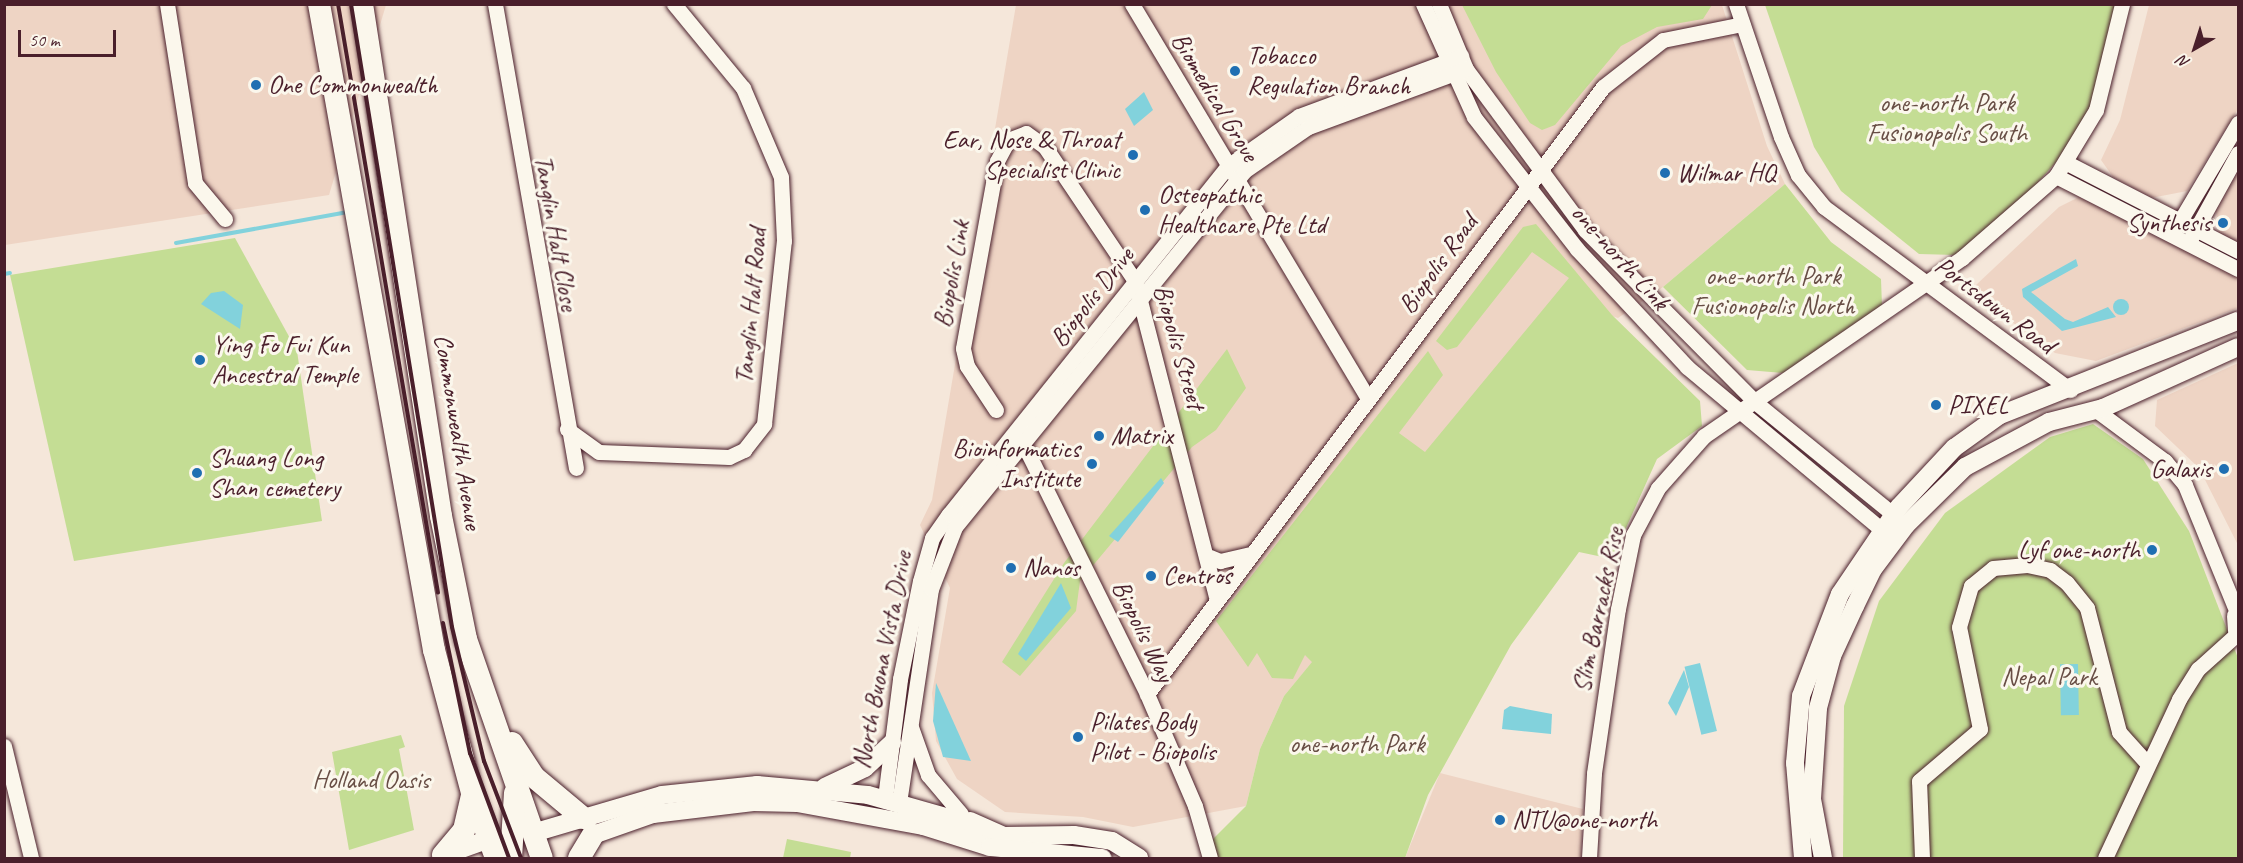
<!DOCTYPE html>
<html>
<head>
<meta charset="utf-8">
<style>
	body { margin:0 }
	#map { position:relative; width:2243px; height:863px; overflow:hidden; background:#f5e7da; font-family:Caveat,sans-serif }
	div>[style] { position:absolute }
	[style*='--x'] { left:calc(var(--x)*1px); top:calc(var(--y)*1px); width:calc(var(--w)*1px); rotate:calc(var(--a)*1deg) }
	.built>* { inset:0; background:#eed4c4 }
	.green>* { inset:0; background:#c4dd94 }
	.water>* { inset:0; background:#82d2dc; transform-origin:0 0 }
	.round { border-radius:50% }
	.stream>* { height:4px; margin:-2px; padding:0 2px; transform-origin:2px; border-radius:2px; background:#82d2dc }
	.roads { filter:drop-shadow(0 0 2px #4a1f2b) drop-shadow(0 0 2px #4a1f2b) }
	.minor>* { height:15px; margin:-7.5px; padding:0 7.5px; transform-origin:7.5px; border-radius:7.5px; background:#fbf7ec }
	.tertiary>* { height:18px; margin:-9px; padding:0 9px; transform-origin:9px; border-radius:9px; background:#fbf7ec }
	.primary>* { height:22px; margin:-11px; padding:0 11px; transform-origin:11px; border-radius:11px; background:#fbf7ec }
	.rail>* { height:4px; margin:-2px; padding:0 2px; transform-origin:2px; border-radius:2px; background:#4a1f2b }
	.dots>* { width:16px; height:16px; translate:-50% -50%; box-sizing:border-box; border:3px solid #fbf7ec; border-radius:50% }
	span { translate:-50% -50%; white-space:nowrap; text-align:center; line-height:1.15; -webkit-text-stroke:6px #fbf7ec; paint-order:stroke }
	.poi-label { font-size:26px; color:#4a1f2b }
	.left { translate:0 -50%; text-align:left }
	.right { translate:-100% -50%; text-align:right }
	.street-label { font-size:26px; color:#4a1f2b }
	.park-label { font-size:26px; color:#684e45 }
	.frame { position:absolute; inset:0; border:6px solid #4a1f2b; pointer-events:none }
	.north { position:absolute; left:2165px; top:18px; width:60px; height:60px; -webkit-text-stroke:4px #fbf7ec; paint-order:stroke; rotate:219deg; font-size:16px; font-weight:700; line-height:24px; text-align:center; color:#4a1f2b }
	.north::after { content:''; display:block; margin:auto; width:21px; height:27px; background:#4a1f2b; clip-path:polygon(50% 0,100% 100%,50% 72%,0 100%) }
	.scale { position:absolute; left:18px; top:30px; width:98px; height:27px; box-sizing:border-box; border:3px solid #4a1f2b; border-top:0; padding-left:8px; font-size:18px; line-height:21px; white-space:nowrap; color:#4a1f2b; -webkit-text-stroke:4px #fbf7ec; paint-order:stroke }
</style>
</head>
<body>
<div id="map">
	<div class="built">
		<i style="clip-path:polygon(5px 5px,386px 5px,329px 195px,5px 245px)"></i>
		<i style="clip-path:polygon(1016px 5px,1722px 5px,1767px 146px,1785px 184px,1663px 287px,1618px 318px,1612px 316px,1414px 540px,1284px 696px,1260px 749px,1246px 806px,1133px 827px,1083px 817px,1005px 812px,957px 779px,936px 741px,932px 693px,950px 588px,920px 525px,932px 500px)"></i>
		<i style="clip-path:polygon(2149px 5px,2238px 5px,2238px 109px,2187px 191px,2151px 198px,2113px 177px,2101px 160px,2120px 120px)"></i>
		<i style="clip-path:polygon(2238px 167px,2238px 244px,2219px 235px,2215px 204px)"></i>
		<i style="clip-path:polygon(2079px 197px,2238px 275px,2238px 308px,2096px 361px,2055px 353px,1981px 300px,1976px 285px,2059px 207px)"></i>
		<i style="clip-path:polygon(2238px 363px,2238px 545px,2199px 468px,2155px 426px,2157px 400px)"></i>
		<i style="clip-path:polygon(1440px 773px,1583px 809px,1581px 858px,1405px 858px)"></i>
	</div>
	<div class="green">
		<i style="clip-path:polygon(1462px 5px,1712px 5px,1703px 19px,1657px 27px,1621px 46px,1555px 125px,1542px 130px,1530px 123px,1496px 72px)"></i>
		<i style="clip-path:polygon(1765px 5px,2116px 5px,2091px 107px,2057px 161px,2019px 203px,1956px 255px,1919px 254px,1841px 191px,1814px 147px)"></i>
		<i style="clip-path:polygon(1785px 184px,1831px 242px,1881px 279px,1882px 306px,1784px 373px,1747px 370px,1663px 287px)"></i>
		<i style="clip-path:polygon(1536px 224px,1612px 315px,1700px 401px,1702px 426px,1657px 459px,1612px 559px,1579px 552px,1511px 645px,1428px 795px,1405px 858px,1210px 858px,1207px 845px,1246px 806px,1260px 749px,1284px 696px,1312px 662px,1305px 655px,1293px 679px,1272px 678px,1257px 653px,1248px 667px,1216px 621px,1428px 351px,1443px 375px,1399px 433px,1425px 452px,1569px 278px,1532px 252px,1457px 347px,1447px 350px,1436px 341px,1523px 227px)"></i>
		<i style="clip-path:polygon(235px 238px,297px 351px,322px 521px,74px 561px,10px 275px)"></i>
		<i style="clip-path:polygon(1227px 349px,1246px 388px,1216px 430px,1192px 447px,1080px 581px,1076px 611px,1020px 676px,1002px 662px,1064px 563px)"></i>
		<i style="clip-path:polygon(2093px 424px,2143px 459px,2189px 531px,2238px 658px,2238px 858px,1843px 858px,1844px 706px,1879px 601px,1945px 513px,2050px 437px)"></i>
		<i style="clip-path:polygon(401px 735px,405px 747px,399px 749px,414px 830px,349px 850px,332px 752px)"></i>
		<i style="clip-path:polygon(787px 839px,851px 852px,850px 858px,783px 858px)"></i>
	</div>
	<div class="water">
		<i style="clip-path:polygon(1144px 92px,1153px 110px,1134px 126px,1125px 109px)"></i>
		<i style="clip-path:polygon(2076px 259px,2078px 266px,2031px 292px,2065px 319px,2073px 322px,2108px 307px,2116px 317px,2062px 331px,2023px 297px,2022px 289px)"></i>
		<i style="clip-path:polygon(224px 291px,243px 305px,240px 329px,201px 304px,211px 293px)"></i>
		<i class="round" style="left:2113px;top:299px;width:16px;height:16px"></i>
		<i style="clip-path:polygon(1161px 478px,1164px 483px,1118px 542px,1109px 536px)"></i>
		<i style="clip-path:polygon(1061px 583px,1071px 608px,1026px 661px,1018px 654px)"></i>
		<i style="left:1700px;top:663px;width:70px;height:16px;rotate:76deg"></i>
		<i style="left:2078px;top:664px;width:51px;height:18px;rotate:89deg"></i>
		<i style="clip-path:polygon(1684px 670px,1689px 687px,1676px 716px,1668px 703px)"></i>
		<i style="clip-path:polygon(936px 683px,971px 761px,943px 757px,933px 721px)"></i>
		<i style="clip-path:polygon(1510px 706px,1552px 714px,1551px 734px,1502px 729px,1504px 710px)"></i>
	</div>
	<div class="stream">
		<i style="--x:176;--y:243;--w:176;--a:-10.2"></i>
		<i style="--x:4;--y:274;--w:6;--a:-9"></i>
	</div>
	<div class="roads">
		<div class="minor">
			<i style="--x:167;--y:4;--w:181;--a:81.1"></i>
			<i style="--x:195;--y:183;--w:47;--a:50.2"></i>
			<i style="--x:495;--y:4;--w:471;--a:80.1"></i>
			<i style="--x:1132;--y:4;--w:459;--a:59.1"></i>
			<i style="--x:1423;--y:4;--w:124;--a:65.7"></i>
			<i style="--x:1474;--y:117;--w:167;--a:52"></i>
			<i style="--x:1577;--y:249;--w:161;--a:47"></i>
			<i style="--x:1687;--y:367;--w:253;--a:39.9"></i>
			<i style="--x:1439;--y:4;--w:70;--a:67.4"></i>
			<i style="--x:1466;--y:69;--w:200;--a:53.5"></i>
			<i style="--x:1585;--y:230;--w:242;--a:45.3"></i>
			<i style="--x:1755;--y:402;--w:178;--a:39.1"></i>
			<i style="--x:1736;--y:4;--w:140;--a:71.3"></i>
			<i style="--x:1781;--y:137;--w:42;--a:65.9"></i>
			<i style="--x:1798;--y:175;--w:41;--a:50.9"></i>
			<i style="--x:1824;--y:207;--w:307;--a:36.6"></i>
			<i style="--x:2067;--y:163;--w:192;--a:27.2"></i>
			<i style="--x:2056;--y:176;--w:204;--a:27.1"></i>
			<i style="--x:2174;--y:231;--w:126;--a:-59.3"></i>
			<i style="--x:2190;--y:240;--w:99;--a:-61.1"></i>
			<i style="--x:996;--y:410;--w:53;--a:-123.4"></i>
			<i style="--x:967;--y:366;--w:18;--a:-103"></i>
			<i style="--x:963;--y:348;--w:190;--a:-79.7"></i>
			<i style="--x:997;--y:161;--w:24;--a:-62"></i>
			<i style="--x:1008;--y:140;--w:19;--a:-21"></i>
			<i style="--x:1026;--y:133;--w:24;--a:36"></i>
			<i style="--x:1045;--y:147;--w:161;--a:56.1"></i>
			<i style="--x:1135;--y:281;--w:325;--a:75.6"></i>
			<i style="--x:2096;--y:410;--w:86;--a:36.5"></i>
			<i style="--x:2165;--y:461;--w:31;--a:50"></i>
			<i style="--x:2185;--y:485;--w:140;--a:67.8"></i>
			<i style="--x:567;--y:429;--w:39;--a:36"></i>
			<i style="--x:599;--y:452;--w:130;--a:2.2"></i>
			<i style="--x:729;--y:457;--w:17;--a:-25"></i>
			<i style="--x:744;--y:450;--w:33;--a:-52"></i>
			<i style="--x:764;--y:424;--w:184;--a:-83.8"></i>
			<i style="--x:784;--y:241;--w:64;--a:-92.7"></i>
			<i style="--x:781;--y:177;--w:97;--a:-113.1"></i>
			<i style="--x:743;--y:88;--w:109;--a:-129.4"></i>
			<i style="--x:1016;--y:440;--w:18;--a:47"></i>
			<i style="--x:1028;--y:453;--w:269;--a:63.7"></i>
			<i style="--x:1147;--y:694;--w:122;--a:66.8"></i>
			<i style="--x:1195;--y:806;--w:54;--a:73.9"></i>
			<i style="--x:1210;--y:557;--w:11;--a:22"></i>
			<i style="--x:1220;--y:561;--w:31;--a:-13"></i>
			<i style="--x:1147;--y:694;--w:759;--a:-53.08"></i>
			<i style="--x:1603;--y:87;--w:76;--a:-38.1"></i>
			<i style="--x:1663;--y:40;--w:81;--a:-11.4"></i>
			<i style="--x:911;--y:727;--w:51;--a:70.5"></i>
			<i style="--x:928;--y:775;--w:51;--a:49.8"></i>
			<i style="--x:4;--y:746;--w:115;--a:76.4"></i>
			<i style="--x:885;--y:798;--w:120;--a:-82.8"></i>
			<i style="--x:900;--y:679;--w:100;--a:-78.5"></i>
			<i style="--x:920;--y:581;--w:45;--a:-74.4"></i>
			<i style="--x:932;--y:538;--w:29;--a:-55"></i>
			<i style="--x:949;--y:514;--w:447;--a:-51.3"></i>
			<i style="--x:1229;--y:165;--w:85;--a:-35"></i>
			<i style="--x:1299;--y:116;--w:173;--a:-20.3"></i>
			<i style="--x:899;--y:803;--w:216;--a:-81.5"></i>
			<i style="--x:931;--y:589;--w:66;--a:-68.8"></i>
			<i style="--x:955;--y:527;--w:459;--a:-50.9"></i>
			<i style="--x:1244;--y:171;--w:78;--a:-34.5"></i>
			<i style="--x:1308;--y:127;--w:168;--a:-20.2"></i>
			<i style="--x:1589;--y:858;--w:85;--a:-86.6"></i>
			<i style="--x:1594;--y:773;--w:166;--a:-81.7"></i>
			<i style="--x:1618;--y:609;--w:76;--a:-78.5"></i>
			<i style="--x:1633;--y:535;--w:53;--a:-62"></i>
			<i style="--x:1658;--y:488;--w:69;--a:-48.5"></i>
			<i style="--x:1704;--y:436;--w:313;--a:-34.6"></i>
			<i style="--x:1962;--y:258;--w:125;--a:-41.1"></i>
			<i style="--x:2056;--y:176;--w:77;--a:-58.8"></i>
			<i style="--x:2096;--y:110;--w:109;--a:-76.2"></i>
			<i style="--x:1922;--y:858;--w:77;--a:-92.2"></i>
			<i style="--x:1919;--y:781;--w:80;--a:-40.4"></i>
			<i style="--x:1980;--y:729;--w:104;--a:-101.6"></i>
			<i style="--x:1959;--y:627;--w:43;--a:-73.7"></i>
			<i style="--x:1971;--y:586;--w:28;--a:-39"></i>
			<i style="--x:1993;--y:568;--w:34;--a:-5"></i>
			<i style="--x:2027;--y:565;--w:24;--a:12"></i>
			<i style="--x:2050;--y:570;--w:21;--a:37"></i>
			<i style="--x:2067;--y:583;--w:32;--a:51"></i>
			<i style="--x:2087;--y:608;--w:128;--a:75.5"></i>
			<i style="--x:2119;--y:732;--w:40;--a:48"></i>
			<i style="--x:2105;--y:858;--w:175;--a:-65"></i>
			<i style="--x:2179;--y:699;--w:36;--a:-58"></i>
			<i style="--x:2198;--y:669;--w:54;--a:-42"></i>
		</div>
		<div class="tertiary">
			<i style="--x:2236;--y:616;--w:15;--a:86"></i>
			<i style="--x:825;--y:787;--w:44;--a:-25.4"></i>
			<i style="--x:865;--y:768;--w:37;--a:-43"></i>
			<i style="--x:970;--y:821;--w:37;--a:24"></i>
			<i style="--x:1004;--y:836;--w:70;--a:-0.8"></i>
			<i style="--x:1074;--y:835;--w:38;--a:9"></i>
			<i style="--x:1112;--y:841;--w:32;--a:32"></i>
			<i style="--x:533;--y:833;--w:134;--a:-16.4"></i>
			<i style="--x:662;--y:795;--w:96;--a:-6"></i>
			<i style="--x:757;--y:785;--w:111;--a:5.1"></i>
			<i style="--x:868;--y:795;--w:116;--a:15.9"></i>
			<i style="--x:593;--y:835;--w:64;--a:-19.3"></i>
			<i style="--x:653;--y:814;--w:101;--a:-6.8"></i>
			<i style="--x:753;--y:802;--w:44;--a:1.3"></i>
			<i style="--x:797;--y:803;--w:128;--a:10.3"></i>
			<i style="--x:923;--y:826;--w:70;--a:17.4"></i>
			<i style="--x:990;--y:847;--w:113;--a:5.6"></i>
			<i style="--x:442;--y:856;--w:50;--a:-19.9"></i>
			<i style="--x:1803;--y:858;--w:95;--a:-94.8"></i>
			<i style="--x:1795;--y:763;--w:67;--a:-84.9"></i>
			<i style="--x:1801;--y:696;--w:109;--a:-69.1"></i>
			<i style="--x:1840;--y:594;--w:105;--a:-55.9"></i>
			<i style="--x:1899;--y:507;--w:81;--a:-47"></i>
			<i style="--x:1954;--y:448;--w:57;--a:-35.7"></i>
			<i style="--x:2000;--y:415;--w:256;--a:-21.6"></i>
			<i style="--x:1823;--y:858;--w:60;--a:-100.6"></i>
			<i style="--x:1812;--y:799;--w:91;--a:-86.2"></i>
			<i style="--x:1818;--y:708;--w:54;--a:-74.9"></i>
			<i style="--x:1832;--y:656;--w:55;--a:-65.3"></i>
			<i style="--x:1855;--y:606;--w:41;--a:-64.1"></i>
			<i style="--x:1873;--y:569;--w:55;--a:-53.1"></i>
			<i style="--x:1906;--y:525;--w:83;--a:-44.5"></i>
			<i style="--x:1965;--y:467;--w:95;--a:-28.2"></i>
			<i style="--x:2049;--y:422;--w:56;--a:-14.5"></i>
			<i style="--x:2103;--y:408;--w:148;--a:-24.3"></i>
		</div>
		<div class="primary">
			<i style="--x:319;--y:4;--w:656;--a:79.91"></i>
			<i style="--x:434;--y:650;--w:148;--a:75.1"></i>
			<i style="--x:472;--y:793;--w:69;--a:69.7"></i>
			<i style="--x:362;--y:4;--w:518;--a:81.23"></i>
			<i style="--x:441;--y:516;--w:126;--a:78.5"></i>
			<i style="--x:466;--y:639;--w:232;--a:70.9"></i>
			<i style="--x:512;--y:743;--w:40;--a:57.1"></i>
			<i style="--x:534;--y:777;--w:64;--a:39.9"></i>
			<i style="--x:443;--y:855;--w:33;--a:-50"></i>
			<i style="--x:464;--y:830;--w:37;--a:-77"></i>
			<i style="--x:511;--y:858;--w:65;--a:-86.5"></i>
			<i style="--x:579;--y:858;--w:27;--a:-59"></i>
		</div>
	</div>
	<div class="rail">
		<i style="--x:338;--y:4;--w:597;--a:80.36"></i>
		<i style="--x:351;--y:4;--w:631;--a:80.79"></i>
		<i style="--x:452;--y:627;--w:138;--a:76.6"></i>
		<i style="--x:484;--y:761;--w:104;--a:69.1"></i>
		<i style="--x:443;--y:623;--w:133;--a:78.3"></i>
		<i style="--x:470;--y:753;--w:112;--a:69.6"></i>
	</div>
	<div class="dots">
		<i style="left:1235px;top:71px;background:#1f6fb2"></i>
		<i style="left:256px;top:85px;background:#1f6fb2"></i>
		<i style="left:1133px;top:155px;background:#1f6fb2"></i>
		<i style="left:1665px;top:173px;background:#1f6fb2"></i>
		<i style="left:1145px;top:210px;background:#1f6fb2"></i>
		<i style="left:2223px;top:223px;background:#1f6fb2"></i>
		<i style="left:200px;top:360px;background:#1f6fb2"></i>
		<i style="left:1936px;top:405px;background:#1f6fb2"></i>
		<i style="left:1099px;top:436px;background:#1f6fb2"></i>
		<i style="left:1092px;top:464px;background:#1f6fb2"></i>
		<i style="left:2224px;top:469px;background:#1f6fb2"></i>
		<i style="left:197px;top:473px;background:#1f6fb2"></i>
		<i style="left:2152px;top:550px;background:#1f6fb2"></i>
		<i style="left:1011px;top:568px;background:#1f6fb2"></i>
		<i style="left:1151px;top:576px;background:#1f6fb2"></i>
		<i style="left:1078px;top:737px;background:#1f6fb2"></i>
		<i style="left:1500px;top:820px;background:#1f6fb2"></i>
	</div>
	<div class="poi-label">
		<span class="left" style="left:1247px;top:71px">Tobacco<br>Regulation Branch</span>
		<span class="left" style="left:268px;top:85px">One Commonwealth</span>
		<span class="right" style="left:1120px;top:155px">Ear, Nose &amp; Throat<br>Specialist Clinic</span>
		<span class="left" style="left:1677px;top:173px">Wilmar HQ</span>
		<span class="left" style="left:1158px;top:210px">Osteopathic<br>Healthcare Pte Ltd</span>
		<span class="right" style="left:2211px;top:223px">Synthesis</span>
		<span class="left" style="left:212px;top:360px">Ying Fo Fui Kun<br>Ancestral Temple</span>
		<span class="left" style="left:1948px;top:405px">PIXEL</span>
		<span class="left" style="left:1111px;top:436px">Matrix</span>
		<span class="right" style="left:1080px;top:464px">Bioinformatics<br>Institute</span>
		<span class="left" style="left:209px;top:473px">Shuang Long<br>Shan cemetery</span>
		<span class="right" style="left:2212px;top:469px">Galaxis</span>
		<span class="right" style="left:2140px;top:550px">Lyf one-north</span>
		<span class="left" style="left:1023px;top:568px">Nanos</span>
		<span class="left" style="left:1163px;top:576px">Centros</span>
		<span class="left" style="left:1090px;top:737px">Pilates Body<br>Pilot - Biopolis</span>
		<span class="left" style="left:1512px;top:820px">NTU@one-north</span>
	</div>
	<div class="street-label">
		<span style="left:1215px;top:97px;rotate:59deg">Biomedical Grove</span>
		<span style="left:556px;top:233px;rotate:80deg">Tanglin Halt Close</span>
		<span style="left:1620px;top:257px;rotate:48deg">one-north Link</span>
		<span style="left:1438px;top:264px;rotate:-54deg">Biopolis Road</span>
		<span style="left:952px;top:274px;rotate:-80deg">Biopolis Link</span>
		<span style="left:1092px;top:297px;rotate:-52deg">Biopolis Drive</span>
		<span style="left:1995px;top:305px;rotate:37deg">Portsdown Road</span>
		<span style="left:751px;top:306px;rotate:-85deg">Tanglin Halt Road</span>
		<span style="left:1179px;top:347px;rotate:74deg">Biopolis Street</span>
		<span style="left:458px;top:432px;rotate:81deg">Commonwealth Avenue</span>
		<span style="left:1598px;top:610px;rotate:-78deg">Slim Barracks Rise</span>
		<span style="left:1143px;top:631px;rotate:64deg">Biopolis Way</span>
		<span style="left:882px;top:660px;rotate:-79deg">North Buona Vista Drive</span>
	</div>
	<div class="park-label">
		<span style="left:1947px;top:118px">one-north Park<br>Fusionopolis South</span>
		<span style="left:1773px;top:291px">one-north Park<br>Fusionopolis North</span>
		<span style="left:2049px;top:677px">Nepal Park</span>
		<span style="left:1357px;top:744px">one-north Park</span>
		<span style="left:371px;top:780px">Holland Oasis</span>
	</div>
	<div class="frame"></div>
	<div class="north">N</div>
	<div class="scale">50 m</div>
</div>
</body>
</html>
